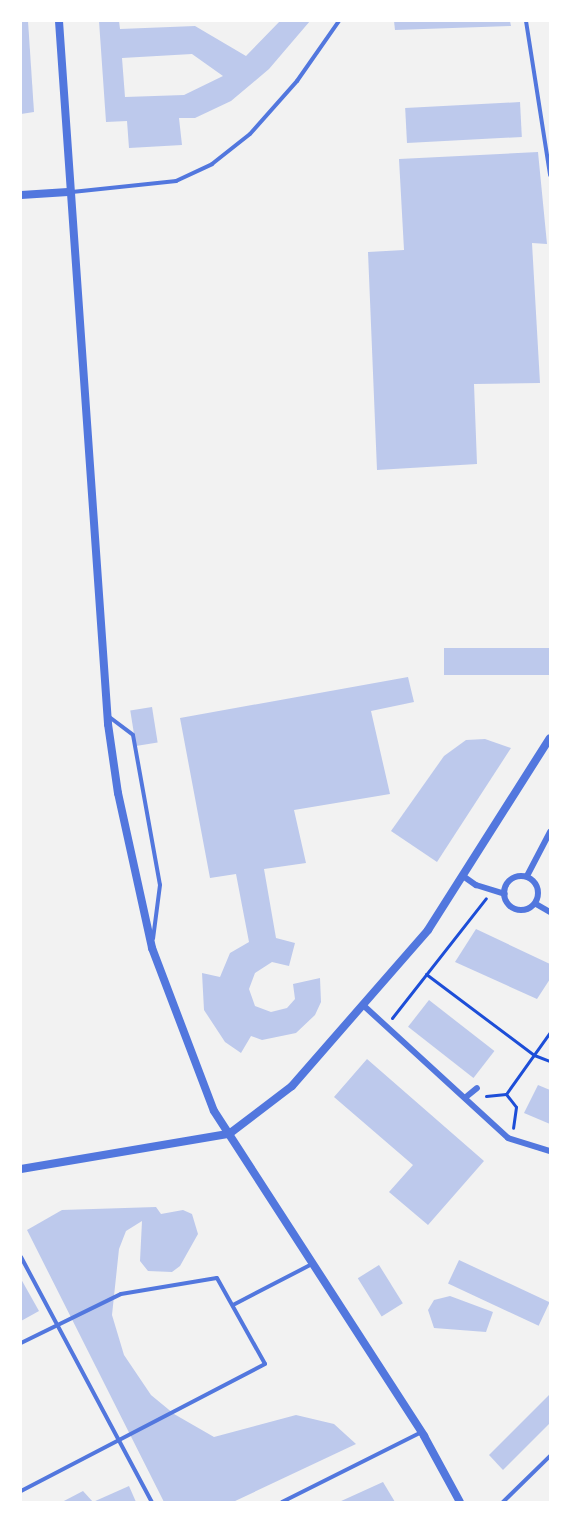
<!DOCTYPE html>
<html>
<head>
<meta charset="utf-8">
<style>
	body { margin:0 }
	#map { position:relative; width:571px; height:1523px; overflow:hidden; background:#f2f2f2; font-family:"DM Sans",sans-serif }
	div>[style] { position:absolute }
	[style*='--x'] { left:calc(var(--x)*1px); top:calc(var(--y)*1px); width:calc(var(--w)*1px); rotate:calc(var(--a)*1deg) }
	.building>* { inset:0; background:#bdc9ec; transform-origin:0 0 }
	.path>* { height:3px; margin:-1.5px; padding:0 1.5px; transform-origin:1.5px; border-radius:1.5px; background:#1d4ed8 }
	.service>* { height:4px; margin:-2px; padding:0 2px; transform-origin:2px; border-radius:2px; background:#5277de }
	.minor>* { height:6px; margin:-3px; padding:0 3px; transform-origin:3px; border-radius:3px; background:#5277de }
	.minor>.ring { margin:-3px; padding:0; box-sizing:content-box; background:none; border:6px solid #5277de; border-radius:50% }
	.tertiary>* { height:8px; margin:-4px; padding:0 4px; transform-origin:4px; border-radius:4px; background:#5277de }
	span { translate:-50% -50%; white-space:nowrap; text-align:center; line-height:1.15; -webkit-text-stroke:5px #fff; paint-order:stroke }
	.frame { position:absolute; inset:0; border:22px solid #fff; pointer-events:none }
</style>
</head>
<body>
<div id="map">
	<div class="building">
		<i style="clip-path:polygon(21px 21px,28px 21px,34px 112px,21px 114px)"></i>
		<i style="clip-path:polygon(evenodd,99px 21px,119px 21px,120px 29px,195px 26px,246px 56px,280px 21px,310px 21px,269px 69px,231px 101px,195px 118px,179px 118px,182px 145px,129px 148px,127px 121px,106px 122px,99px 21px,192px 54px,223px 76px,184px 95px,125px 97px,122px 58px,192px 54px)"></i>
		<i style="clip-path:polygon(394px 21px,510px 21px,511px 26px,395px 30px)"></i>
		<i style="left:520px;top:102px;width:35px;height:115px;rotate:87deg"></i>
		<i style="clip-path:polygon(538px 152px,547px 244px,532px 243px,540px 383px,474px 384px,477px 464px,377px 470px,368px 252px,404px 250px,399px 159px)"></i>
		<i style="left:550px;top:648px;width:27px;height:106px;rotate:90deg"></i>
		<i style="clip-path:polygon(408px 677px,414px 702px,371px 711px,390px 794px,294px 810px,306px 863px,264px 869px,276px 938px,295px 943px,289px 966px,272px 962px,255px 973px,249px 989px,255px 1006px,271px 1012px,287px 1008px,295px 999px,293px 984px,320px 978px,321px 1002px,315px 1015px,296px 1033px,262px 1040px,251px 1036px,241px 1053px,225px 1042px,204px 1010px,202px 973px,220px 977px,230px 953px,249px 942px,236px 874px,210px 878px,180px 718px)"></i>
		<i style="left:152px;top:707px;width:36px;height:22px;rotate:81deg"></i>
		<i style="clip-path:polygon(485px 739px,511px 748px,437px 862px,391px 831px,444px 756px,466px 740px)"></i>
		<i style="clip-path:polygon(476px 929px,550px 964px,550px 979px,537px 999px,455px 962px)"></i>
		<i style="left:429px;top:1000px;width:83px;height:34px;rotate:38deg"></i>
		<i style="clip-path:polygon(367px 1059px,484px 1161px,428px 1225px,389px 1192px,413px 1165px,334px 1097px)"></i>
		<i style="clip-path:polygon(538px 1085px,550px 1090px,550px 1124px,524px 1113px)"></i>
		<i style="clip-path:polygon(156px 1207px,161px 1214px,183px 1210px,192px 1214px,198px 1234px,180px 1266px,172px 1272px,148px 1271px,140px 1261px,142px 1221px,126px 1231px,119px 1249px,112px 1315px,124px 1355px,151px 1395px,174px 1414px,214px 1437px,296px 1415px,334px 1424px,356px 1444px,233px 1502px,164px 1502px,27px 1230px,62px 1210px)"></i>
		<i style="left:459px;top:1260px;width:100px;height:26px;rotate:25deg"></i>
		<i style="left:379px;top:1265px;width:45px;height:25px;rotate:58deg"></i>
		<i style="clip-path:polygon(21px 1279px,39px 1311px,21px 1321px)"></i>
		<i style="clip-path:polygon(450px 1296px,493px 1312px,486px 1332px,434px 1328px,428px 1310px,434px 1300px)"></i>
		<i style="clip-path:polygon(550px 1394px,550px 1423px,503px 1470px,489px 1455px)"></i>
		<i style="clip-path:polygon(383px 1482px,395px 1502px,339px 1502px)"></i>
		<i style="clip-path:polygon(129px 1486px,136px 1502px,93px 1502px)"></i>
		<i style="clip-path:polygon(83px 1491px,93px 1502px,62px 1502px)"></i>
	</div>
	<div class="path">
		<i style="--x:426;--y:974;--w:135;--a:36.9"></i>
		<i style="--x:534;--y:1055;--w:17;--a:21"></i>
		<i style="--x:392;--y:1018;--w:152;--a:-51.9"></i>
		<i style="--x:506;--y:1094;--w:76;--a:-54.6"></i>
		<i style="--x:486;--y:1096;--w:20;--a:-6"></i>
		<i style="--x:506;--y:1094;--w:16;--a:52"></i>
		<i style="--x:516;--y:1107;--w:21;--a:98"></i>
	</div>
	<div class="service">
		<i style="--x:526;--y:21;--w:156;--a:81.1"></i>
		<i style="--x:72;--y:192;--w:105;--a:-6"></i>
		<i style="--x:176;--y:181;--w:40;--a:-25"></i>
		<i style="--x:212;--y:164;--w:48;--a:-38.3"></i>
		<i style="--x:250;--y:134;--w:71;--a:-48.4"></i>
		<i style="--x:297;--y:81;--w:73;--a:-55"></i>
		<i style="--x:108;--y:716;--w:31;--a:37"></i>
		<i style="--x:133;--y:735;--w:152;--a:79.8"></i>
		<i style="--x:160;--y:885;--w:54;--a:97.4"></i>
		<i style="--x:21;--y:1257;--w:278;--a:61.9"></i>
		<i style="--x:233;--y:1305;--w:89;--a:-27.4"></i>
		<i style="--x:21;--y:1343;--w:111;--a:-26.1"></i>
		<i style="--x:121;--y:1294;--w:97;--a:-9.5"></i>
		<i style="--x:217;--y:1278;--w:98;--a:60.8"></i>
		<i style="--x:265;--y:1364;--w:275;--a:152.5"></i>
		<i style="--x:282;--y:1502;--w:154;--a:-26.6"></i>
		<i style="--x:503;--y:1502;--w:66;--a:-44.4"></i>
	</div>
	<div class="minor">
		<i style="--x:463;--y:876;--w:16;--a:35"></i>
		<i style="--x:476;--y:885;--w:30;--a:17"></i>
		<i style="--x:527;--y:876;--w:50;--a:-62.4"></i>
		<i class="ring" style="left:504px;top:876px;width:28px;height:28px"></i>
		<i style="--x:536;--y:904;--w:16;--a:30"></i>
		<i style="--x:363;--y:1005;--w:197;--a:42.5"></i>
		<i style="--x:508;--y:1138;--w:44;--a:17.2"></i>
		<i style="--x:466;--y:1097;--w:14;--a:-39"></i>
	</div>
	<div class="tertiary">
		<i style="--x:59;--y:21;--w:705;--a:86.01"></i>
		<i style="--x:108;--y:724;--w:70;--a:81.8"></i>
		<i style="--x:118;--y:793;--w:159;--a:77.6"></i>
		<i style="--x:152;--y:948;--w:174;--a:69.2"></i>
		<i style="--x:214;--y:1111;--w:387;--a:57.1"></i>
		<i style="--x:424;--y:1436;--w:75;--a:61.4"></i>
		<i style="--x:21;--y:195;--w:47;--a:-3.7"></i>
		<i style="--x:21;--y:1169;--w:211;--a:-9.6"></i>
		<i style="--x:229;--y:1134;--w:79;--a:-37.3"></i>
		<i style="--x:292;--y:1086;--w:207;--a:-48.9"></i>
		<i style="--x:428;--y:930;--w:227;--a:-57.6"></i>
	</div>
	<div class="frame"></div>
</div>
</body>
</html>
